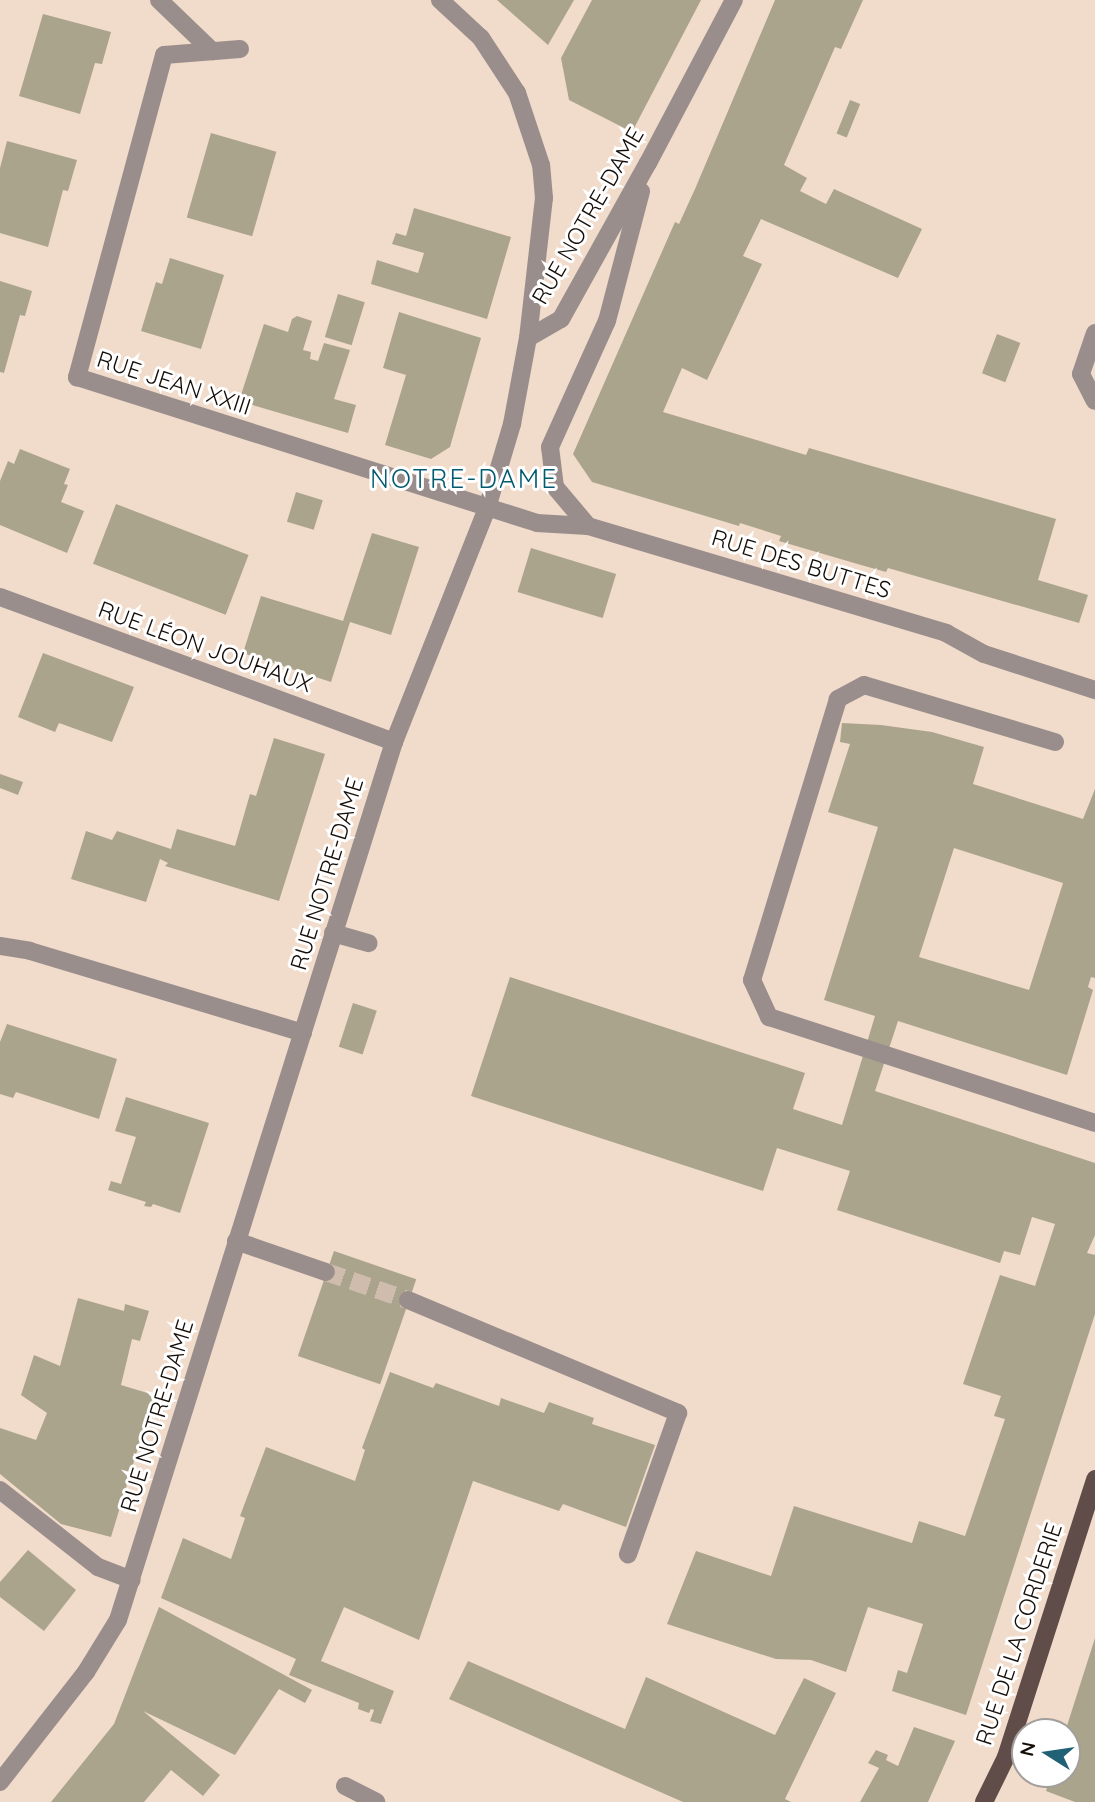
<!DOCTYPE html>
<html>
<head>
<meta charset="utf-8">
<style>
	body { margin:0 }
	#map { position:relative; width:1095px; height:1802px; overflow:hidden; background:#f1dbca; font-family:Quicksand,sans-serif }
	div>[style] { position:absolute }
	[style*='--x'] { left:calc(var(--x)*1px); top:calc(var(--y)*1px); width:calc(var(--w)*1px); rotate:calc(var(--a)*1deg) }
	.building>* { inset:0; background:#aba48d; transform-origin:0 0 }
	.minor-tunnel>* { height:18px; margin-top:-9px; transform-origin:0; background:repeating-linear-gradient(90deg,#d0bcad 0 18px,transparent 0 27px) }
	.minor>* { height:18px; margin:-9px; padding:0 9px; transform-origin:9px; border-radius:9px; background:#9a8e8c }
	.major>* { height:18px; margin:-9px; padding:0 9px; transform-origin:9px; border-radius:9px; background:#604c49 }
	span { translate:-50% -50%; white-space:nowrap; text-align:center; line-height:1.15; -webkit-text-stroke:6px #fff; paint-order:stroke }
	.street-label { font-size:23px; color:#140d08 }
	.quarter-label { font-size:26px; color:#025a71; letter-spacing:2px }
	.north { position:absolute; left:1011px; top:1718px; width:70px; height:70px; box-sizing:border-box; background:#fff; border:2px solid #a19e9c; border-radius:50%; rotate:282deg; font-size:19px; font-weight:700; line-height:28px; text-align:center; color:#140d08 }
	.north::after { content:''; display:block; margin:auto; width:24px; height:32px; background:#206175; clip-path:polygon(50% 0,100% 100%,50% 72%,0 100%) }
</style>
</head>
<body>
<div id="map">
	<div class="building">
		<i style="clip-path:polygon(497px 0,574px 0,548px 45px)"></i>
		<i style="clip-path:polygon(592px 0,701px 0,632px 132px,569px 100px,561px 58px)"></i>
		<i style="clip-path:polygon(775px 0,863px 0,841px 49px,835px 47px,784px 165px,807px 178px,800px 191px,826px 204px,834px 189px,922px 229px,898px 278px,761px 219px,743px 256px,762px 264px,707px 380px,682px 368px,663px 412px,806px 455px,809px 448px,1056px 519px,1038px 580px,1088px 595px,1079px 623px,888px 568px,886px 572px,861px 565px,779px 541px,781px 536px,740px 523px,739px 526px,592px 482px,573px 454px,675px 222px,679px 224px,695px 189px)"></i>
		<i style="clip-path:polygon(43px 14px,111px 32px,102px 64px,95px 63px,80px 114px,19px 96px)"></i>
		<i style="left:850px;top:100px;width:11px;height:36px;rotate:22deg"></i>
		<i style="left:211px;top:133px;width:68px;height:88px;rotate:16deg"></i>
		<i style="clip-path:polygon(7px 141px,77px 160px,68px 191px,63px 190px,48px 247px,0 233px,0 168px)"></i>
		<i style="clip-path:polygon(414px 208px,511px 237px,487px 319px,371px 284px,377px 260px,418px 273px,424px 253px,392px 244px,396px 233px,406px 236px)"></i>
		<i style="clip-path:polygon(170px 258px,224px 275px,201px 349px,141px 331px,156px 282px,162px 284px)"></i>
		<i style="clip-path:polygon(0 281px,32px 291px,25px 316px,20px 315px,4px 373px,0 372px)"></i>
		<i style="left:338px;top:294px;width:28px;height:45px;rotate:17deg"></i>
		<i style="clip-path:polygon(399px 312px,481px 338px,450px 447px,431px 459px,385px 445px,406px 375px,383px 368px)"></i>
		<i style="clip-path:polygon(297px 316px,312px 321px,303px 350px,311px 352px,310px 359px,318px 361px,324px 343px,350px 350px,334px 399px,356px 405px,348px 433px,239px 401px,264px 324px,288px 332px,292px 319px)"></i>
		<i style="left:997px;top:334px;width:25px;height:42px;rotate:21deg"></i>
		<i style="clip-path:polygon(20px 449px,70px 469px,64px 484px,68px 485px,61px 502px,84px 511px,67px 553px,0 525px,0 481px,8px 461px,14px 464px)"></i>
		<i style="left:296px;top:492px;width:28px;height:31px;rotate:17deg"></i>
		<i style="left:116px;top:504px;width:142px;height:64px;rotate:21deg"></i>
		<i style="clip-path:polygon(372px 533px,419px 547px,391px 635px,350px 622px,331px 682px,243px 653px,261px 596px,343px 621px)"></i>
		<i style="left:531px;top:548px;width:89px;height:46px;rotate:17deg"></i>
		<i style="clip-path:polygon(43px 653px,134px 687px,112px 742px,59px 723px,55px 732px,18px 717px)"></i>
		<i style="clip-path:polygon(evenodd,842px 723px,881px 725px,932px 732px,984px 747px,973px 784px,1083px 819px,1095px 789px,1095px 978px,1091px 977px,1088px 987px,1093px 990px,1067px 1075px,898px 1021px,875px 1091px,1095px 1163px,1095px 1235px,1087px 1253px,1095px 1255px,1095px 1314px,966px 1715px,892px 1691px,898px 1670px,907px 1673px,923px 1624px,868px 1607px,846px 1672px,811px 1660px,776px 1659px,667px 1624px,696px 1551px,771px 1576px,794px 1506px,912px 1543px,919px 1521px,965px 1536px,1005px 1419px,994px 1416px,1001px 1396px,963px 1384px,1000px 1275px,1035px 1286px,1055px 1224px,1032px 1217px,1020px 1255px,1004px 1251px,1000px 1263px,837px 1210px,850px 1171px,777px 1148px,763px 1191px,471px 1096px,510px 977px,805px 1073px,793px 1109px,842px 1125px,875px 1016px,824px 1000px,878px 827px,828px 812px,850px 744px,840px 742px,842px 723px,954px 848px,1063px 883px,1029px 990px,919px 957px,954px 848px)"></i>
		<i style="clip-path:polygon(274px 738px,325px 754px,279px 901px,165px 866px,168px 863px,160px 859px,146px 902px,71px 879px,86px 831px,112px 840px,117px 831px,171px 849px,177px 829px,235px 846px,250px 794px,256px 796px)"></i>
		<i style="clip-path:polygon(0 774px,23px 782px,18px 795px,0 788px)"></i>
		<i style="left:353px;top:1003px;width:25px;height:46px;rotate:18deg"></i>
		<i style="clip-path:polygon(7px 1024px,117px 1059px,99px 1119px,16px 1092px,13px 1098px,0 1094px,0 1042px)"></i>
		<i style="clip-path:polygon(126px 1097px,209px 1123px,180px 1213px,153px 1204px,151px 1207px,144px 1206px,146px 1202px,108px 1190px,111px 1181px,121px 1184px,136px 1137px,115px 1131px)"></i>
		<i style="left:334px;top:1251px;width:87px;height:111px;rotate:19deg"></i>
		<i style="clip-path:polygon(78px 1298px,124px 1311px,125px 1304px,149px 1311px,140px 1341px,132px 1339px,121px 1385px,154px 1395px,111px 1537px,61px 1524px,0 1474px,0 1428px,36px 1440px,47px 1413px,21px 1395px,34px 1355px,60px 1366px)"></i>
		<i style="clip-path:polygon(390px 1372px,433px 1388px,436px 1383px,499px 1406px,501px 1398px,544px 1413px,549px 1402px,594px 1418px,592px 1424px,655px 1445px,626px 1527px,563px 1504px,559px 1511px,473px 1481px,419px 1640px,344px 1607px,321px 1661px,394px 1691px,381px 1724px,370px 1721px,374px 1710px,371px 1709px,369px 1713px,358px 1709px,359px 1703px,289px 1675px,296px 1659px,161px 1598px,183px 1538px,231px 1559px,245px 1518px,240px 1516px,266px 1447px,355px 1481px,365px 1450px,362px 1448px)"></i>
		<i style="clip-path:polygon(28px 1550px,76px 1590px,44px 1631px,0 1597px,0 1582px)"></i>
		<i style="clip-path:polygon(159px 1607px,312px 1690px,305px 1703px,279px 1689px,235px 1755px,143px 1711px,220px 1775px,203px 1796px,171px 1770px,144px 1802px,51px 1802px,114px 1724px)"></i>
		<i style="clip-path:polygon(1095px 1638px,1095px 1802px,1075px 1802px,1046px 1791px,1051px 1774px,1067px 1774px,1065px 1732px)"></i>
		<i style="clip-path:polygon(468px 1661px,625px 1729px,646px 1677px,775px 1735px,804px 1678px,836px 1693px,785px 1799px,791px 1802px,683px 1802px,449px 1699px)"></i>
		<i style="clip-path:polygon(914px 1727px,955px 1741px,928px 1802px,860px 1802px,879px 1768px,868px 1763px,876px 1750px,888px 1755px,886px 1760px,898px 1766px)"></i>
	</div>
	<div class="minor-tunnel">
		<i style="--x:326;--y:1272;--w:87;--a:18.9"></i>
	</div>
	<div class="minor">
		<i style="--x:159;--y:0;--w:74;--a:43.9"></i>
		<i style="--x:240;--y:49;--w:76;--a:175.5"></i>
		<i style="--x:164;--y:55;--w:334;--a:105.1"></i>
		<i style="--x:77;--y:377;--w:483;--a:17.6"></i>
		<i style="--x:537;--y:523;--w:51;--a:3.4"></i>
		<i style="--x:588;--y:526;--w:374;--a:16.6"></i>
		<i style="--x:946;--y:633;--w:43;--a:28.9"></i>
		<i style="--x:984;--y:654;--w:117;--a:18"></i>
		<i style="--x:1095;--y:333;--w:43;--a:108.9"></i>
		<i style="--x:1081;--y:374;--w:30;--a:63"></i>
		<i style="--x:528;--y:338;--w:38;--a:-30"></i>
		<i style="--x:561;--y:319;--w:179;--a:-60.9"></i>
		<i style="--x:648;--y:163;--w:184;--a:-62.2"></i>
		<i style="--x:588;--y:526;--w:51;--a:-130.2"></i>
		<i style="--x:555;--y:487;--w:40;--a:-97.1"></i>
		<i style="--x:550;--y:447;--w:138;--a:-65.7"></i>
		<i style="--x:607;--y:321;--w:134;--a:-75.3"></i>
		<i style="--x:0;--y:597;--w:420;--a:20.2"></i>
		<i style="--x:1055;--y:742;--w:199;--a:-163.4"></i>
		<i style="--x:864;--y:685;--w:30;--a:152"></i>
		<i style="--x:838;--y:699;--w:294;--a:107"></i>
		<i style="--x:752;--y:980;--w:41;--a:65.3"></i>
		<i style="--x:769;--y:1017;--w:343;--a:18"></i>
		<i style="--x:333;--y:933;--w:37;--a:16"></i>
		<i style="--x:0;--y:946;--w:30;--a:9"></i>
		<i style="--x:30;--y:951;--w:285;--a:16.7"></i>
		<i style="--x:236;--y:1241;--w:95;--a:19"></i>
		<i style="--x:408;--y:1300;--w:293;--a:22.7"></i>
		<i style="--x:678;--y:1413;--w:150;--a:109.5"></i>
		<i style="--x:0;--y:1490;--w:125;--a:38.2"></i>
		<i style="--x:98;--y:1567;--w:36;--a:21"></i>
		<i style="--x:0;--y:1782;--w:140;--a:-52"></i>
		<i style="--x:86;--y:1672;--w:61;--a:-58.4"></i>
		<i style="--x:118;--y:1620;--w:920;--a:-72.55"></i>
		<i style="--x:394;--y:742;--w:252;--a:-68.3"></i>
		<i style="--x:487;--y:508;--w:88;--a:-73.4"></i>
		<i style="--x:512;--y:424;--w:87;--a:-79.5"></i>
		<i style="--x:528;--y:338;--w:141;--a:-83.5"></i>
		<i style="--x:544;--y:198;--w:33;--a:-95"></i>
		<i style="--x:541;--y:165;--w:76;--a:-108.4"></i>
		<i style="--x:517;--y:93;--w:66;--a:-123.2"></i>
		<i style="--x:481;--y:38;--w:56;--a:-137.2"></i>
		<i style="--x:345;--y:1786;--w:35;--a:27"></i>
	</div>
	<div class="major">
		<i style="--x:984;--y:1802;--w:50;--a:-63.9"></i>
		<i style="--x:1006;--y:1757;--w:292;--a:-72.2"></i>
	</div>
	<div class="street-label">
		<span style="left:588px;top:216px;rotate:-60deg">RUE NOTRE-DAME</span>
		<span style="left:174px;top:383px;rotate:18deg">RUE JEAN XXIII</span>
		<span style="left:801px;top:564px;rotate:17deg">RUE DES BUTTES</span>
		<span style="left:205px;top:647px;rotate:20deg">RUE LÉON JOUHAUX</span>
		<span style="left:327px;top:874px;rotate:-73deg">RUE NOTRE-DAME</span>
		<span style="left:157px;top:1416px;rotate:-73deg">RUE NOTRE-DAME</span>
		<span style="left:1019px;top:1634px;rotate:-72deg">RUE DE LA CORDERIE</span>
	</div>
	<div class="quarter-label">
		<span style="left:464px;top:479px">NOTRE-DAME</span>
	</div>
	<div class="north">N</div>
</div>
</body>
</html>
